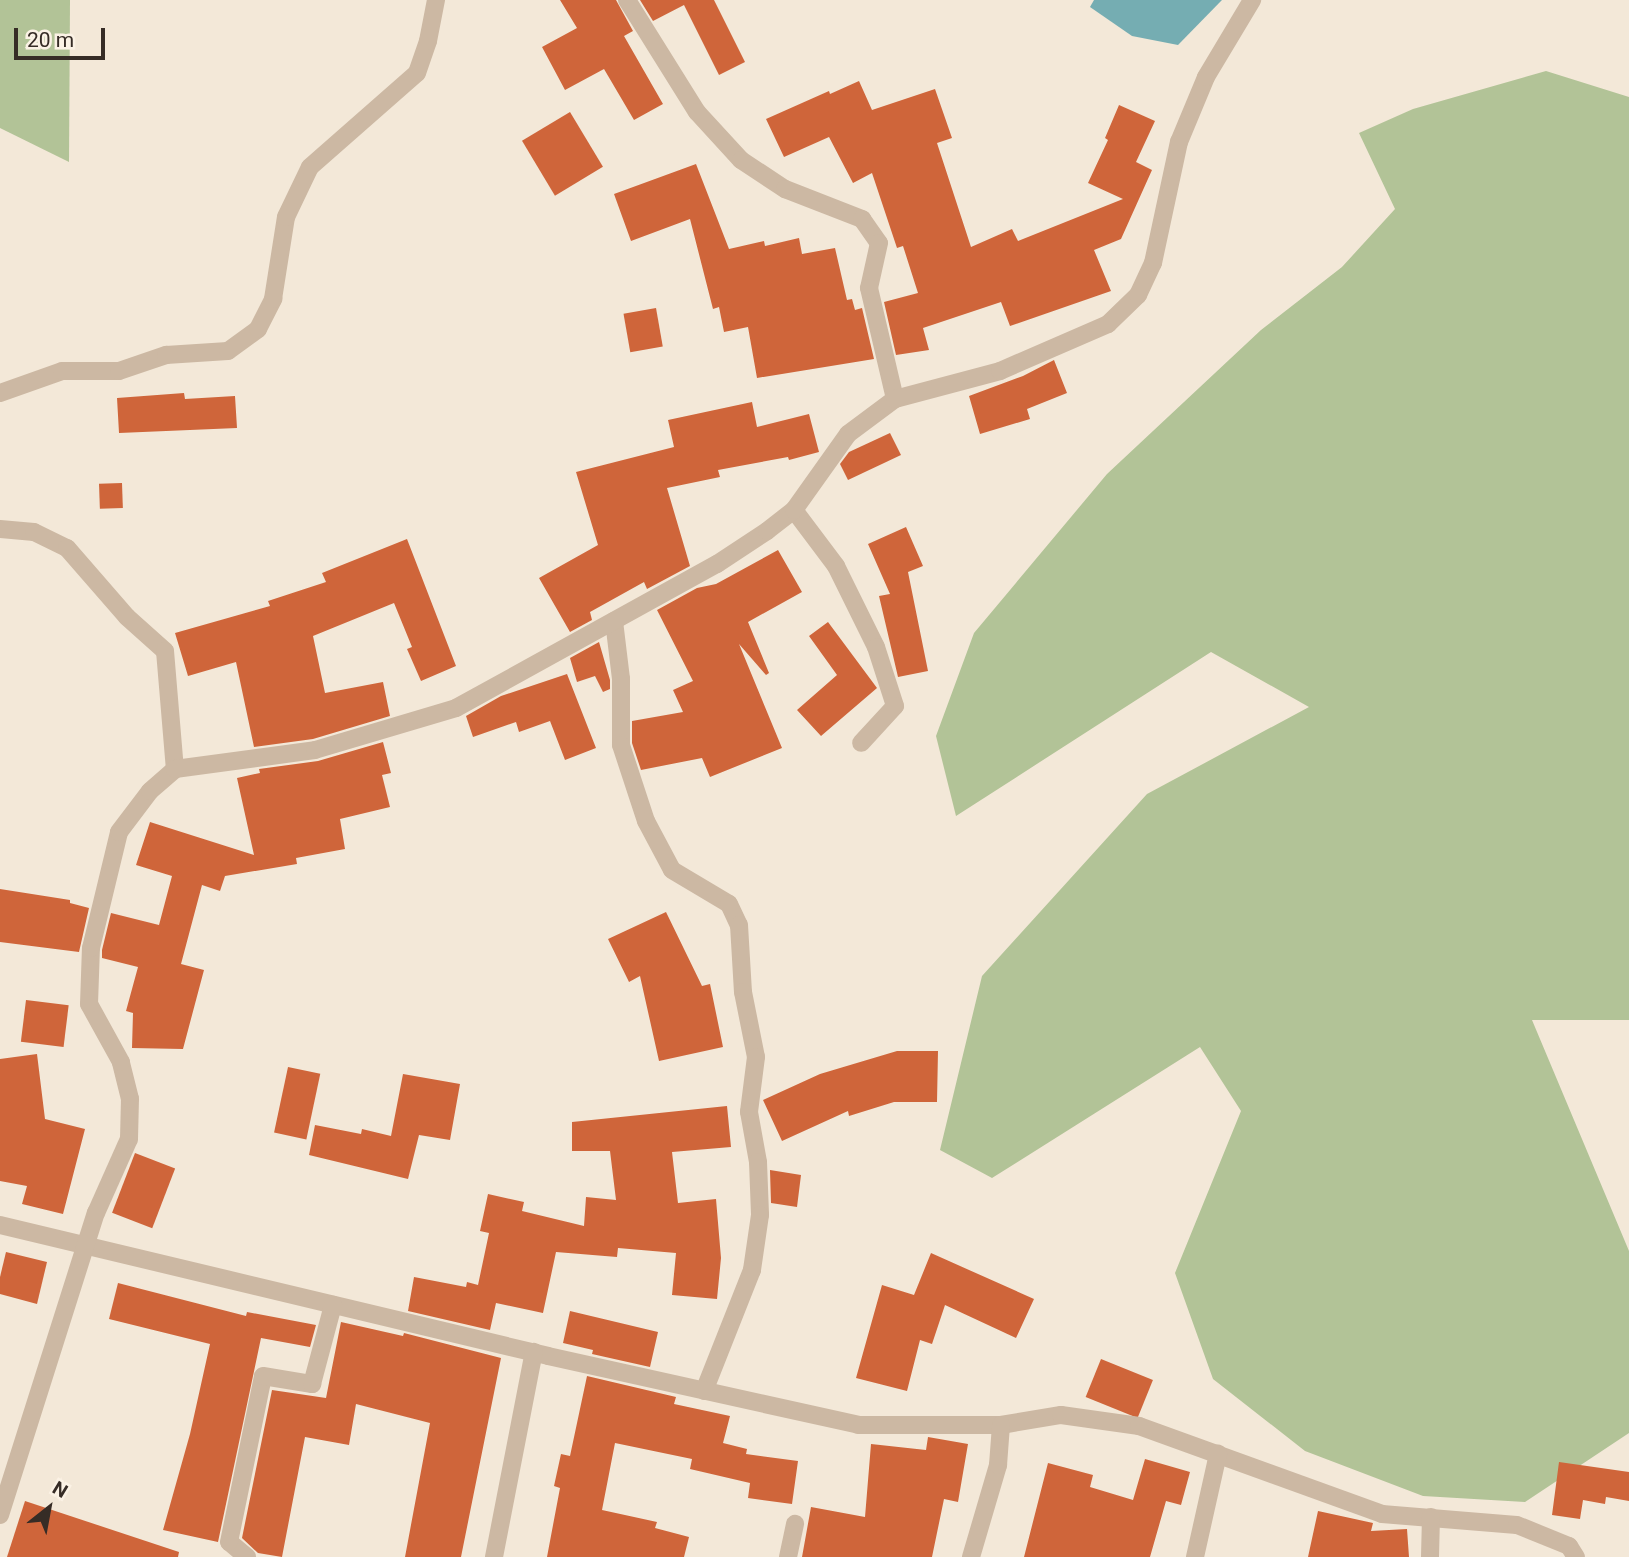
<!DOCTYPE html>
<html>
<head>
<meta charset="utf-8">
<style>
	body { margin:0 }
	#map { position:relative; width:1629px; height:1557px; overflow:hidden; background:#f3e8d8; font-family:Roboto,sans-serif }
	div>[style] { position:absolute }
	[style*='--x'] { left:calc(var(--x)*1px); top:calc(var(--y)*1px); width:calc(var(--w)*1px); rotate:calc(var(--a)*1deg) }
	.green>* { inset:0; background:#b2c397 }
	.water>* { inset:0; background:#75adb2 }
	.building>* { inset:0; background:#cf653a; transform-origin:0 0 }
	.minor>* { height:18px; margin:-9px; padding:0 9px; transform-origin:9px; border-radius:9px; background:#ccb8a3 }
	span { translate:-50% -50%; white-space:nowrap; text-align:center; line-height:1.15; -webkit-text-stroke:6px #fbf2e5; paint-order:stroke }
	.north { position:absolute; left:14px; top:1473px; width:70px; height:70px; -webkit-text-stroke:5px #fbf2e5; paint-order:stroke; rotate:31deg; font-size:19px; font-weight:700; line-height:28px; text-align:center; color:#362c26 }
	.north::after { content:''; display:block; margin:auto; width:24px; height:32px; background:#362c26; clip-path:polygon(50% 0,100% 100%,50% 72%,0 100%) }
	.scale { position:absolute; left:14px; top:28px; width:91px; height:32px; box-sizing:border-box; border:4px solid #362c26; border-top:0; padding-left:9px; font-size:21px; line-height:24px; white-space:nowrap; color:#362c26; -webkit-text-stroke:5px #fbf2e5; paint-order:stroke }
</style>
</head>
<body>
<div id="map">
	<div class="green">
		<i style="clip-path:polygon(0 0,70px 0,69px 162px,0 128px)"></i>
		<i style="clip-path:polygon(1546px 71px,1629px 97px,1629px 1020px,1532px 1020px,1629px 1251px,1629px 1433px,1525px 1502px,1423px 1496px,1305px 1451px,1213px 1379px,1175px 1273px,1241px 1111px,1200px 1047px,992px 1178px,940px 1150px,982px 976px,1147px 794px,1309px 707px,1211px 652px,956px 816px,936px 736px,974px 633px,1107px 474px,1261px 330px,1342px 267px,1395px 209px,1359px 133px,1413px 109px)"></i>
	</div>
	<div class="water">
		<i style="clip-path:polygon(1094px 0,1222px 0,1178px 45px,1132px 36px,1090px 7px)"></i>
	</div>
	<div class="building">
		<i style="clip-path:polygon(560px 0,616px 0,633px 31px,624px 36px,663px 104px,634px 120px,604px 69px,565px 90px,542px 47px,577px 28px)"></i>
		<i style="clip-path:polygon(640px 0,714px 0,745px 62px,719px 75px,684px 5px,653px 21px)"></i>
		<i style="clip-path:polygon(859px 81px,872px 110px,935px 89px,952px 138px,937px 143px,971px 247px,1012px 229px,1018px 241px,1123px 199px,1088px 183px,1108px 140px,1105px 138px,1119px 105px,1155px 121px,1136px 162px,1152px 170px,1121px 239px,1094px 250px,1111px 291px,1010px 326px,1001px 302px,923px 328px,929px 350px,896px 355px,884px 302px,918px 293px,903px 246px,897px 248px,872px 173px,853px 183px,829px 137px,784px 157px,766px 119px,829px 91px,830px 94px)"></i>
		<i style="left:570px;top:112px;width:64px;height:56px;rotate:59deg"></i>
		<i style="clip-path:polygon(696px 164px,729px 249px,764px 241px,765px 246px,799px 238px,802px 254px,835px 248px,847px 300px,852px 299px,855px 310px,862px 308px,874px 359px,757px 378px,748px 327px,724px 332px,719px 307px,713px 309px,690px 219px,631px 241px,614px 194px)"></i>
		<i style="left:656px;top:308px;width:39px;height:33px;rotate:80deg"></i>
		<i style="clip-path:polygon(1054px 360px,1067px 393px,1027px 409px,1030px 419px,980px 434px,969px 396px,1023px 376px)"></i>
		<i style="clip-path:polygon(184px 393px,185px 399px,235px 396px,237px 428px,119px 433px,117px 398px)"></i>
		<i style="clip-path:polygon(752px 402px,757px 427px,809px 414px,819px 452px,789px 460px,788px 457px,718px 470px,720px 477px,667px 488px,690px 566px,647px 589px,644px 582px,590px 612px,592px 620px,570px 632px,539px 578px,598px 545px,576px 472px,674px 447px,668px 420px)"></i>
		<i style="clip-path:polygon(890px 433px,901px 455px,848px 480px,840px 464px,849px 452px)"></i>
		<i style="left:122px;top:483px;width:25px;height:23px;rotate:88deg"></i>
		<i style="clip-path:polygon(906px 527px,923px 566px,908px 572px,928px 671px,898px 677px,879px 596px,890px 594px,868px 544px)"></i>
		<i style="clip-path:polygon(407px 539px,456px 666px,421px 681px,407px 649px,412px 647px,394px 603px,313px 636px,325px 693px,383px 682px,390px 716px,313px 739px,254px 747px,236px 662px,188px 676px,175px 633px,270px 606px,268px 601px,326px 582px,322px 573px)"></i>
		<i style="clip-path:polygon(778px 550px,802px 592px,748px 622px,769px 673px,766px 675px,739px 644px,782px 748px,710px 777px,702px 758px,641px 770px,632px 743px,632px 721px,683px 712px,673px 690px,693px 681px,657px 610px,697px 588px,716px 584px)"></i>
		<i style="clip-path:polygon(828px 622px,877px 688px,821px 736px,797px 710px,837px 675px,809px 636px)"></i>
		<i style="clip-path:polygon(599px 642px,610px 680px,610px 689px,603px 692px,595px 676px,577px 682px,570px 658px)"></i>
		<i style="clip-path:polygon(567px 674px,596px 748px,565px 760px,550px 721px,519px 732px,516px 722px,473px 737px,466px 716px,501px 696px)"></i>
		<i style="clip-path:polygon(383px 742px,391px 773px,382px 775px,390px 807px,340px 819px,345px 849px,296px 858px,297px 864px,225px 876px,220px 891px,202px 885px,181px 964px,204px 970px,183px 1049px,132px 1048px,133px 1013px,126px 1011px,138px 967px,102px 958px,102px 950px,111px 913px,159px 925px,172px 876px,136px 865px,150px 822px,254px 855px,237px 778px,260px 773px,259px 769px,318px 761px)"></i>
		<i style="clip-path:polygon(0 889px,70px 900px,70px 903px,89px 908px,79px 952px,0 942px)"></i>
		<i style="clip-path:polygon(666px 912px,702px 986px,710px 984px,723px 1047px,659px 1061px,640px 976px,629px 982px,608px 939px)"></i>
		<i style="left:26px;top:1000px;width:43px;height:42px;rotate:7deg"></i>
		<i style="clip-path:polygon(897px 1051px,938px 1051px,937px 1102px,894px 1102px,849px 1116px,848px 1111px,782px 1141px,763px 1100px,820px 1074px)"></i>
		<i style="clip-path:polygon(37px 1054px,45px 1119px,85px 1129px,63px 1214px,22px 1204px,27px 1186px,0 1181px,0 1059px)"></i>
		<i style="left:288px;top:1067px;width:33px;height:67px;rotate:12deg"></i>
		<i style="clip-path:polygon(403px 1074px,460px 1084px,450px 1140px,419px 1135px,408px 1179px,309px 1155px,315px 1125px,361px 1134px,362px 1129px,391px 1136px)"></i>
		<i style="clip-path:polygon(727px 1106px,731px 1147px,672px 1152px,678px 1203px,716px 1199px,721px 1258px,717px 1299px,672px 1295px,676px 1253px,618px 1248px,617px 1257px,556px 1252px,543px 1313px,496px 1303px,490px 1330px,408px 1311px,414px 1277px,466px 1287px,467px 1282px,478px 1285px,489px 1233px,480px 1231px,488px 1194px,524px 1202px,522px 1211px,584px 1226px,586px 1197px,616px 1200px,610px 1151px,572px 1151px,572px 1122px)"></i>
		<i style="left:135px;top:1153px;width:43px;height:64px;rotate:21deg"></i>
		<i style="clip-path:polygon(770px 1170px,801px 1175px,797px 1207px,771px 1203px)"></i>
		<i style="clip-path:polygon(6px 1252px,47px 1262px,37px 1304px,0 1294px,0 1277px)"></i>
		<i style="clip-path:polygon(931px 1253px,1034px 1299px,1016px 1338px,945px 1305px,932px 1344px,920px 1340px,907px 1391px,856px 1378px,882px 1285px,914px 1295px)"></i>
		<i style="clip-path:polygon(118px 1283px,246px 1316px,247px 1312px,316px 1325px,310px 1347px,261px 1338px,218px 1542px,163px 1530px,190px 1434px,210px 1344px,109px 1319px)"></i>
		<i style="clip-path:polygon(570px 1311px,658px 1332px,650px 1367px,592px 1354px,593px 1350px,563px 1343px)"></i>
		<i style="clip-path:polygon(341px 1322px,403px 1336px,404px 1333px,501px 1358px,461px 1557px,405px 1557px,430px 1423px,356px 1404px,349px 1445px,305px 1437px,282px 1557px,258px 1553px,242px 1538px,272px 1390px,326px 1398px)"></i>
		<i style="left:1101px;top:1359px;width:56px;height:41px;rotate:22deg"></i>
		<i style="clip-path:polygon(587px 1376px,676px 1397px,674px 1404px,730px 1416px,723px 1443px,747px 1449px,746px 1454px,798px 1461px,792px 1504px,748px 1498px,750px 1483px,690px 1469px,692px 1459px,615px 1443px,602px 1510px,657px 1522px,655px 1528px,689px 1537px,684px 1557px,547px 1557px,560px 1488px,554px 1486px,561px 1454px,570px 1456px)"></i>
		<i style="clip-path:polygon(928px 1437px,968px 1444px,958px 1502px,944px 1499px,932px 1557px,802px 1557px,811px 1507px,865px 1517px,871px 1444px,926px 1450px)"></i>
		<i style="clip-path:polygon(1145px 1459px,1190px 1472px,1181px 1505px,1166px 1501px,1150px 1557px,1024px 1557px,1048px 1463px,1093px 1475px,1090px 1487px,1133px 1500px)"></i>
		<i style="clip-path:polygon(1559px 1462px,1629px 1472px,1629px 1501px,1606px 1497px,1605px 1504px,1583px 1500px,1580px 1519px,1552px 1515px)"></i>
		<i style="clip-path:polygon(25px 1501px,179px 1552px,178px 1557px,7px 1557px)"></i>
		<i style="clip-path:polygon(1318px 1511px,1373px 1523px,1371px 1531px,1407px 1529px,1409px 1557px,1308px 1557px)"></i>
	</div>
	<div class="minor">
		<i style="--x:627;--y:0;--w:132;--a:58"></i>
		<i style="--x:697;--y:112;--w:65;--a:47.5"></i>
		<i style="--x:741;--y:160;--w:53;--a:33.4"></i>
		<i style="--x:785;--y:189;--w:83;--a:21.3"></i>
		<i style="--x:862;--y:219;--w:29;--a:55"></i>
		<i style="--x:879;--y:243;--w:46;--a:102.5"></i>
		<i style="--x:869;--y:288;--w:114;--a:76.8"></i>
		<i style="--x:0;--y:393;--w:66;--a:-19.5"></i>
		<i style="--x:62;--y:371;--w:57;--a:0"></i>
		<i style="--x:119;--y:371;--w:50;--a:-18.8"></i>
		<i style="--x:166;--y:355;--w:62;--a:-3.7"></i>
		<i style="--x:228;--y:351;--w:37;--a:-36"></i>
		<i style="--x:258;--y:329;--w:34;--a:-63"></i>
		<i style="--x:273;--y:299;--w:83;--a:-81"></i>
		<i style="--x:286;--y:217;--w:55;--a:-64.4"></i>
		<i style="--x:310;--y:167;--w:142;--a:-41.3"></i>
		<i style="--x:417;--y:73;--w:34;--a:-71"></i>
		<i style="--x:428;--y:41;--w:42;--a:-79"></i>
		<i style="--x:794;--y:510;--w:70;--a:53.1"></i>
		<i style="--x:836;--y:566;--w:90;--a:63.7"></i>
		<i style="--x:876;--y:647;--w:62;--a:72.1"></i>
		<i style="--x:895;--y:706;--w:50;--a:132.6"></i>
		<i style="--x:0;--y:529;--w:34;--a:5"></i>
		<i style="--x:34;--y:532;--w:37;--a:26"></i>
		<i style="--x:67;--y:548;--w:91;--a:49"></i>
		<i style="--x:127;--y:617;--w:51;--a:41.8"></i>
		<i style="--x:165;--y:651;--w:118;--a:85.2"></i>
		<i style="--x:614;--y:621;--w:58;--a:83.1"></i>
		<i style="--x:621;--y:679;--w:66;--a:90"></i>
		<i style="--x:621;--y:745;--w:80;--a:71.8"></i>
		<i style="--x:646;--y:821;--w:55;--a:62"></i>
		<i style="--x:672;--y:870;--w:66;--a:30.8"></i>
		<i style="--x:729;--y:904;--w:23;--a:65"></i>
		<i style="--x:739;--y:925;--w:67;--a:86.6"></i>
		<i style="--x:743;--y:992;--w:66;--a:78.7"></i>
		<i style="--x:756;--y:1057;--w:55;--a:97.3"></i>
		<i style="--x:749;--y:1112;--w:51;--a:79.8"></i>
		<i style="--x:758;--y:1162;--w:53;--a:87.8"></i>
		<i style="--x:760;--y:1215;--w:56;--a:98.3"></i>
		<i style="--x:752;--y:1270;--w:130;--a:111.6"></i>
		<i style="--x:0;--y:1225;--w:563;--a:13.44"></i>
		<i style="--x:548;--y:1356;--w:318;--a:12.5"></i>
		<i style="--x:858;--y:1425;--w:143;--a:0"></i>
		<i style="--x:1001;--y:1425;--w:61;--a:-9.5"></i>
		<i style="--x:1061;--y:1415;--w:79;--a:8"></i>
		<i style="--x:1139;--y:1426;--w:258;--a:19.9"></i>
		<i style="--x:1382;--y:1514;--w:135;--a:4.7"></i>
		<i style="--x:1517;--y:1525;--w:56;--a:22"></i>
		<i style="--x:1569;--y:1546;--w:13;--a:58"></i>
		<i style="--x:0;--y:1515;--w:317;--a:-72.4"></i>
		<i style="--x:96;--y:1213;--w:81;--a:-66"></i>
		<i style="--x:129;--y:1139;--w:40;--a:-88.6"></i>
		<i style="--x:130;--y:1099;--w:38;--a:-104"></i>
		<i style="--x:121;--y:1062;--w:66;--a:-118.9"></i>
		<i style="--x:89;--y:1004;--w:56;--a:-88"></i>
		<i style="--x:91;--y:948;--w:119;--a:-76.4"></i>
		<i style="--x:119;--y:832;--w:51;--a:-52.9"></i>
		<i style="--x:150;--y:791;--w:33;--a:-41"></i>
		<i style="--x:175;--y:769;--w:141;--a:-7.7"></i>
		<i style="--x:315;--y:750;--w:147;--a:-16.6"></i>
		<i style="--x:456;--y:708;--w:298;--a:-28.9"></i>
		<i style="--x:717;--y:564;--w:60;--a:-33.4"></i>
		<i style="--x:767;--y:531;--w:34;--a:-38"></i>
		<i style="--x:794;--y:510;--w:93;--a:-54.6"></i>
		<i style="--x:848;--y:434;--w:59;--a:-36.7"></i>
		<i style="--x:895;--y:399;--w:109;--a:-14.9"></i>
		<i style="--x:1000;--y:371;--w:118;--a:-23.5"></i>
		<i style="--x:1108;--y:324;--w:42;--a:-44"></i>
		<i style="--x:1138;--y:295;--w:35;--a:-65"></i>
		<i style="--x:1153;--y:263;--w:124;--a:-77.9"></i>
		<i style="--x:1179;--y:142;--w:70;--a:-67.4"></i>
		<i style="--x:1206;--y:77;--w:90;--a:-59.1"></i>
		<i style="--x:247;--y:1557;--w:23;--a:-140"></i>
		<i style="--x:229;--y:1542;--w:169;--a:-78.4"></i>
		<i style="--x:263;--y:1376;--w:50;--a:9.3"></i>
		<i style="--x:312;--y:1384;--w:82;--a:-75.1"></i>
		<i style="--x:494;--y:1557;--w:209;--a:-79"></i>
		<i style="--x:788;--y:1557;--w:34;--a:-78"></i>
		<i style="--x:971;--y:1557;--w:96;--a:-73.6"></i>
		<i style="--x:998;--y:1465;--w:40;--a:-85.7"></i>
		<i style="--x:1195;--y:1557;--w:106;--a:-77.4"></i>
		<i style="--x:1430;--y:1557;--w:40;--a:-88.6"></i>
	</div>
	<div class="north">N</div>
	<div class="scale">20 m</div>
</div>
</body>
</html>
